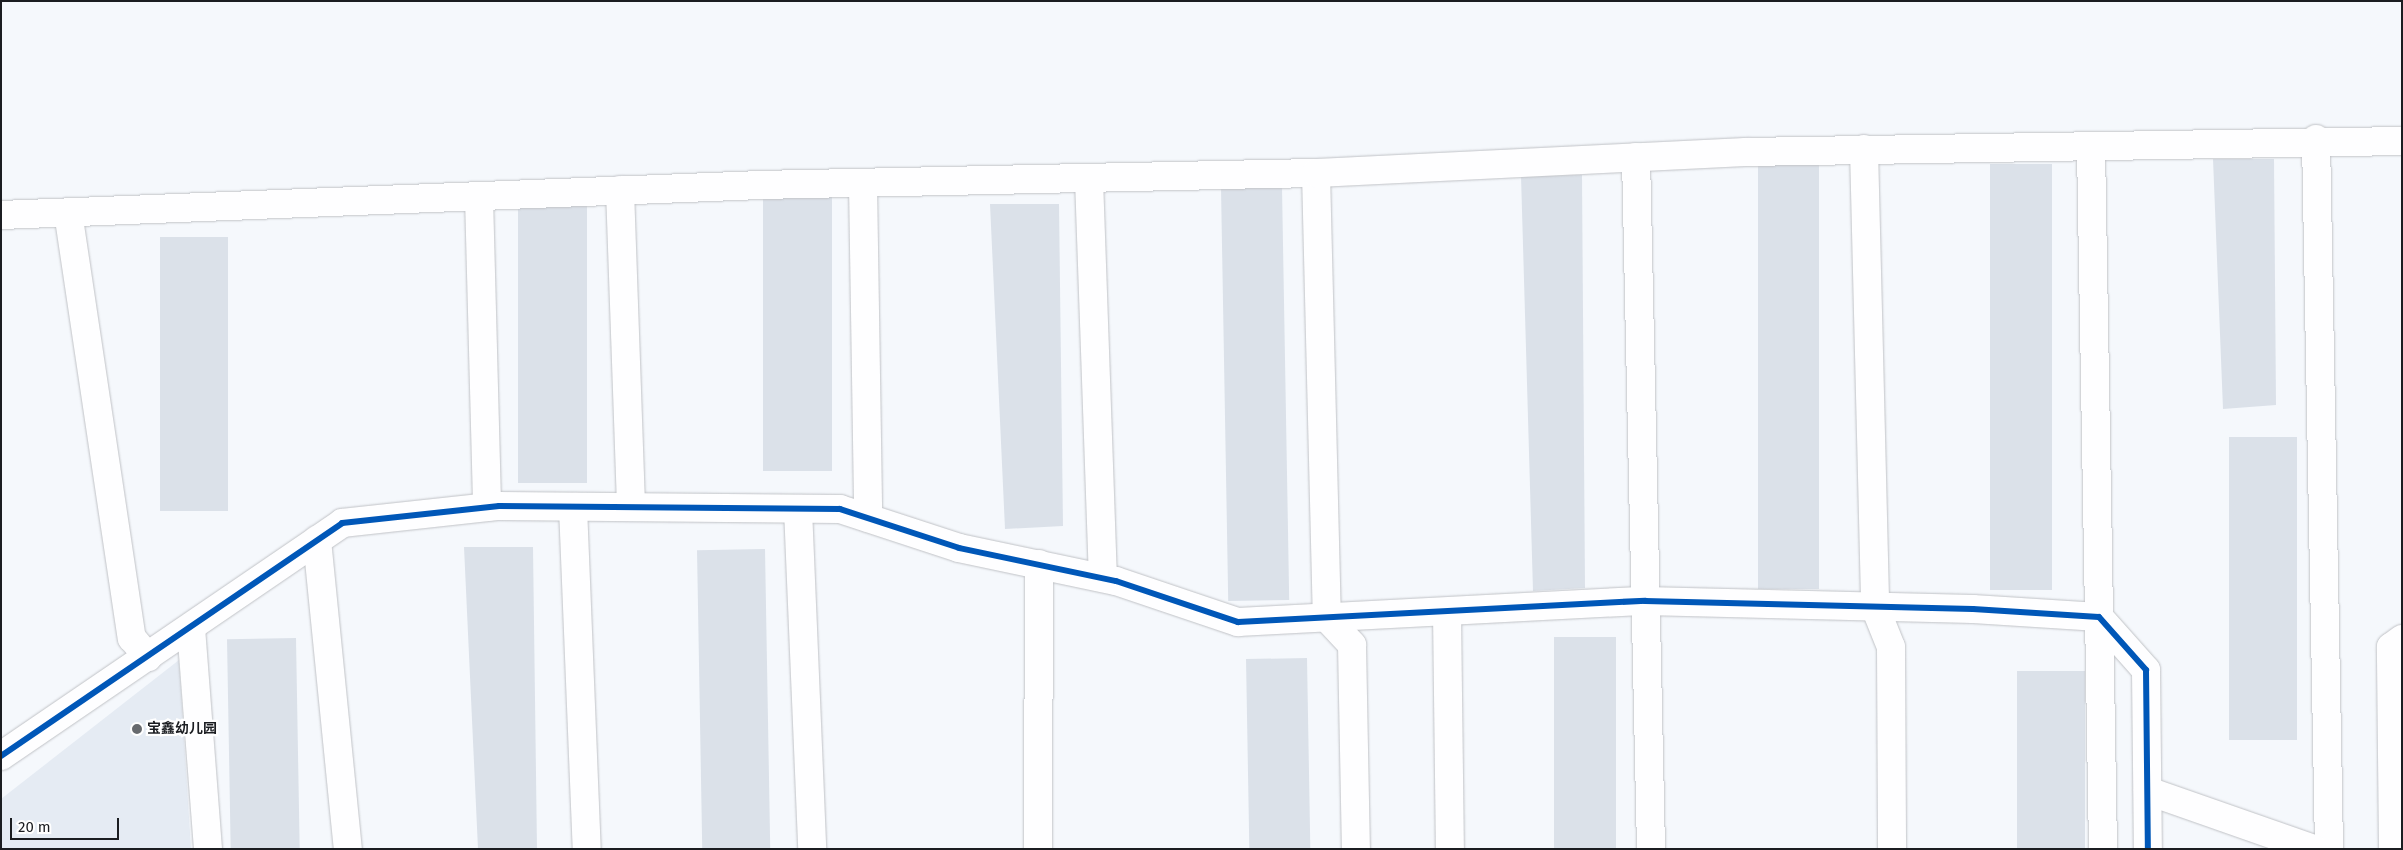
<!DOCTYPE html>
<html>
<head>
<meta charset="utf-8">
<style>
	body { margin:0 }
	#map { position:relative; width:2403px; height:850px; overflow:hidden; background:#f5f8fc; font-family:"Fira Sans","Noto Sans SC",sans-serif }
	div>[style] { position:absolute }
	[style*='--x'] { left:calc(var(--x)*1px); top:calc(var(--y)*1px); width:calc(var(--w)*1px); rotate:calc(var(--a)*1deg) }
	.built>* { inset:0; background:#e5ebf3 }
	.building>* { inset:0; background:#dbe1e9; transform-origin:0 0 }
	.roads { filter:drop-shadow(0 0 1px #c0c2c6) drop-shadow(0 0 1px #c0c2c6) }
	.street>* { height:28px; margin:-14px; padding:0 14px; transform-origin:14px; border-radius:14px; background:#fefeff }
	.cycleway>* { height:6px; margin:-3px; padding:0 3px; transform-origin:3px; border-radius:3px; background:#0057b8 }
	.dots>* { width:14px; height:14px; translate:-50% -50%; box-sizing:border-box; border:2px solid #fff; border-radius:50% }
	span { translate:-50% -50%; white-space:nowrap; text-align:center; line-height:1.15; -webkit-text-stroke:4.5px #fff; paint-order:stroke }
	.poi-label { font-size:14px; color:#1b1d21; font-weight:700 }
	.left { translate:0 -50%; text-align:left }
	.frame { position:absolute; inset:0; border:2px solid #1b1d21; pointer-events:none }
	.scale { position:absolute; left:10px; top:818px; width:109px; height:22px; box-sizing:border-box; border:2px solid #1b1d21; border-top:0; padding-left:6px; font-size:15px; line-height:18px; white-space:nowrap; color:#1b1d21; -webkit-text-stroke:4px #fff; paint-order:stroke }
</style>
</head>
<body>
<div id="map">
	<div class="built">
		<i style="clip-path:polygon(179px 660px,191px 849px,1px 849px,1px 799px)"></i>
	</div>
	<div class="building">
		<i style="left:1758px;top:159px;width:61px;height:430px"></i>
		<i style="clip-path:polygon(2213px 159px,2274px 159px,2276px 405px,2223px 409px)"></i>
		<i style="left:2052px;top:164px;width:426px;height:62px;rotate:90deg"></i>
		<i style="clip-path:polygon(1582px 175px,1585px 588px,1533px 591px,1521px 176px)"></i>
		<i style="left:1282px;top:187px;width:413px;height:61px;rotate:89deg"></i>
		<i style="left:763px;top:191px;width:69px;height:280px"></i>
		<i style="left:518px;top:203px;width:69px;height:280px"></i>
		<i style="clip-path:polygon(990px 204px,1059px 204px,1063px 526px,1005px 529px)"></i>
		<i style="left:160px;top:237px;width:68px;height:274px"></i>
		<i style="left:2229px;top:437px;width:68px;height:303px"></i>
		<i style="clip-path:polygon(464px 547px,533px 547px,537px 849px,478px 849px)"></i>
		<i style="left:765px;top:549px;width:300px;height:68px;rotate:89deg"></i>
		<i style="left:1554px;top:637px;width:62px;height:212px"></i>
		<i style="left:296px;top:638px;width:211px;height:69px;rotate:89deg"></i>
		<i style="left:1307px;top:658px;width:191px;height:61px;rotate:89deg"></i>
		<i style="left:2017px;top:671px;width:68px;height:178px"></i>
	</div>
	<div class="roads">
		<div class="street">
			<i style="--x:2316;--y:139;--w:710;--a:88.95"></i>
			<i style="--x:2091;--y:147;--w:702;--a:89.02"></i>
			<i style="--x:1864;--y:149;--w:458;--a:88.6"></i>
			<i style="--x:1875;--y:607;--w:43;--a:68.2"></i>
			<i style="--x:1891;--y:647;--w:202;--a:89.7"></i>
			<i style="--x:1636;--y:157;--w:692;--a:88.76"></i>
			<i style="--x:1316;--y:173;--w:445;--a:88.6"></i>
			<i style="--x:1327;--y:618;--w:37;--a:47"></i>
			<i style="--x:1352;--y:645;--w:204;--a:88.9"></i>
			<i style="--x:1089;--y:179;--w:399;--a:88"></i>
			<i style="--x:863;--y:184;--w:334;--a:89.1"></i>
			<i style="--x:620;--y:190;--w:317;--a:88"></i>
			<i style="--x:479;--y:197;--w:310;--a:88.5"></i>
			<i style="--x:68;--y:212;--w:431;--a:81.5"></i>
			<i style="--x:132;--y:638;--w:25;--a:50"></i>
			<i style="--x:1;--y:215;--w:760;--a:-2.26"></i>
			<i style="--x:760;--y:185;--w:556;--a:-1.24"></i>
			<i style="--x:1316;--y:173;--w:431;--a:-2.8"></i>
			<i style="--x:1746;--y:152;--w:656;--a:-0.96"></i>
			<i style="--x:573;--y:507;--w:342;--a:87.7"></i>
			<i style="--x:798;--y:509;--w:340;--a:87.6"></i>
			<i style="--x:317;--y:540;--w:311;--a:84.3"></i>
			<i style="--x:1447;--y:612;--w:237;--a:89.3"></i>
			<i style="--x:191;--y:628;--w:222;--a:85.6"></i>
			<i style="--x:1;--y:756;--w:413;--a:-34.3"></i>
			<i style="--x:342;--y:523;--w:158;--a:-6.2"></i>
			<i style="--x:499;--y:506;--w:341;--a:0.5"></i>
			<i style="--x:840;--y:509;--w:125;--a:18.1"></i>
			<i style="--x:959;--y:548;--w:160;--a:11.9"></i>
			<i style="--x:1116;--y:581;--w:129;--a:18.6"></i>
			<i style="--x:1238;--y:622;--w:408;--a:-3"></i>
			<i style="--x:1645;--y:601;--w:328;--a:1.4"></i>
			<i style="--x:1973;--y:609;--w:126;--a:3.6"></i>
			<i style="--x:2099;--y:617;--w:71;--a:48.4"></i>
			<i style="--x:2146;--y:670;--w:179;--a:89.4"></i>
			<i style="--x:2148;--y:791;--w:176;--a:19.3"></i>
			<i style="--x:1038;--y:849;--w:285;--a:-89.8"></i>
			<i style="--x:2393;--y:849;--w:202;--a:-90.6"></i>
			<i style="--x:2391;--y:647;--w:14;--a:-36"></i>
		</div>
	</div>
	<div class="cycleway">
		<i style="--x:1;--y:756;--w:413;--a:-34.3"></i>
		<i style="--x:342;--y:523;--w:158;--a:-6.2"></i>
		<i style="--x:499;--y:506;--w:341;--a:0.5"></i>
		<i style="--x:840;--y:509;--w:125;--a:18.1"></i>
		<i style="--x:959;--y:548;--w:160;--a:11.9"></i>
		<i style="--x:1116;--y:581;--w:129;--a:18.6"></i>
		<i style="--x:1238;--y:622;--w:408;--a:-3"></i>
		<i style="--x:1645;--y:601;--w:328;--a:1.4"></i>
		<i style="--x:1973;--y:609;--w:126;--a:3.6"></i>
		<i style="--x:2099;--y:617;--w:71;--a:48.4"></i>
		<i style="--x:2146;--y:670;--w:179;--a:89.4"></i>
	</div>
	<div class="dots">
		<i style="left:137px;top:729px;background:#676a6e"></i>
	</div>
	<div class="poi-label">
		<span class="left" style="left:147px;top:729px">宝鑫幼儿园</span>
	</div>
	<div class="frame"></div>
	<div class="scale">20 m</div>
</div>
</body>
</html>
